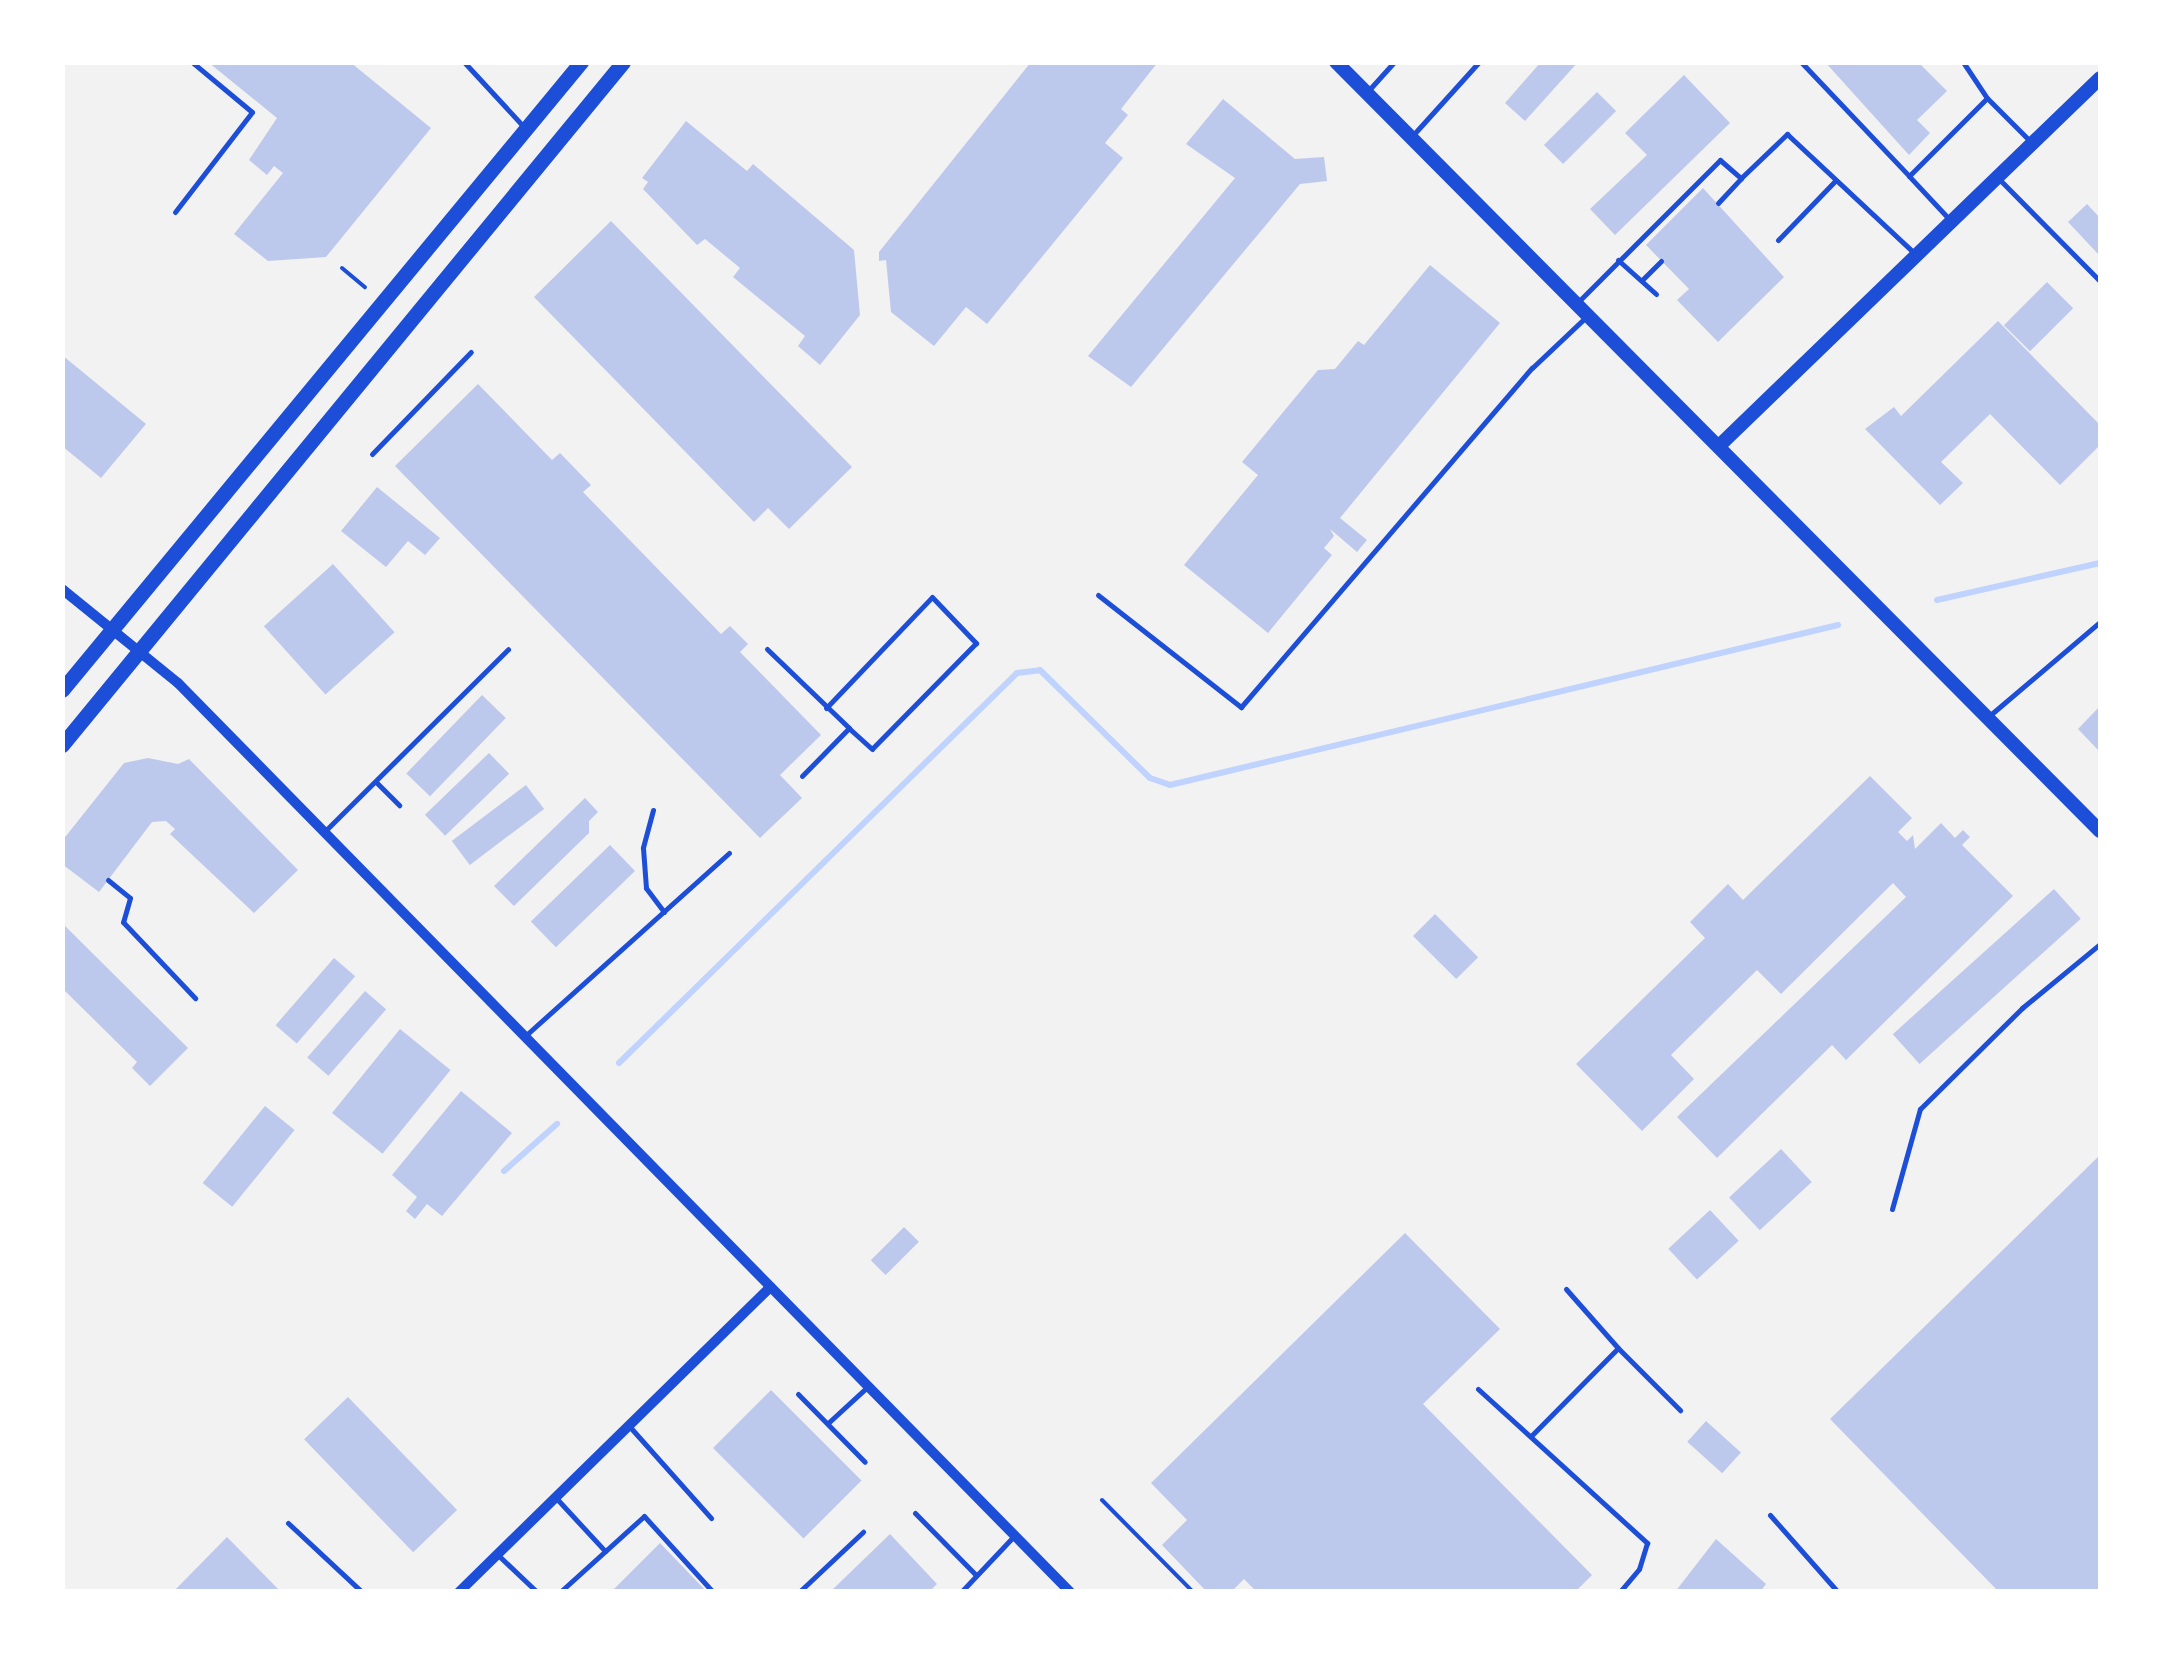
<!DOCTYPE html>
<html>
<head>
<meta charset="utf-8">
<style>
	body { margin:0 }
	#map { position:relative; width:2163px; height:1654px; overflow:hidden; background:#f2f2f2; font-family:"Roboto Condensed",sans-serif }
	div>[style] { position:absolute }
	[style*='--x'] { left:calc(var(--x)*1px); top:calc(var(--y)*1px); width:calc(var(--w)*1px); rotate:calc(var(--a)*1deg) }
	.stream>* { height:6px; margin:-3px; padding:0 3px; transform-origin:3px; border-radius:3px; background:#bfd3fe }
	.building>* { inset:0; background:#bdc9ec; transform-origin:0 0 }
	.path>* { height:4px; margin:-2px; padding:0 2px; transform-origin:2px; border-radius:2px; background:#1d4ed8 }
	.service>* { height:5px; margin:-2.5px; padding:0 2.5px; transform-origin:2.5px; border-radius:2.5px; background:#1d4ed8 }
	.minor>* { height:10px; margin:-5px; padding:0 5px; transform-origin:5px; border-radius:5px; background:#1d4ed8 }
	.tertiary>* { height:14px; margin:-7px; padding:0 7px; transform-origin:7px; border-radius:7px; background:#1d4ed8 }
	.secondary>* { height:15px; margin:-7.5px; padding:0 7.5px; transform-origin:7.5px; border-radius:7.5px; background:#1d4ed8 }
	span { translate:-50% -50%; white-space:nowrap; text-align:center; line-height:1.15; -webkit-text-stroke:8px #fff; paint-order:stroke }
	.frame { position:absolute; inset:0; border:65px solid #fff; pointer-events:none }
</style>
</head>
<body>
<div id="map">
	<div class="stream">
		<i style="--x:1937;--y:600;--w:167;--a:-12.8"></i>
		<i style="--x:619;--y:1063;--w:557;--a:-44.42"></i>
		<i style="--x:1017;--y:673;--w:23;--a:-7"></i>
		<i style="--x:1040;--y:670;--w:154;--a:44.5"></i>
		<i style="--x:1150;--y:778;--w:21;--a:19"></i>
		<i style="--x:1170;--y:785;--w:687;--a:-13.47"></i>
		<i style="--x:504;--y:1171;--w:71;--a:-41.6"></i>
	</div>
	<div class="building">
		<i style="clip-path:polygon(208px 62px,350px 62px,431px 128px,326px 257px,268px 261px,234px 234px,283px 173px,274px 166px,267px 175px,249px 160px,277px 118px)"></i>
		<i style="clip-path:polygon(1031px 62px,1158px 62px,1121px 109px,1128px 115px,1105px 143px,1123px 158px,987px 324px,966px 307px,934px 346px,891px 312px,886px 260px,879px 261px,879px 252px)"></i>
		<i style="clip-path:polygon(1541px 62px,1578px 62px,1525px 121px,1505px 103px)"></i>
		<i style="clip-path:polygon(1825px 62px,1918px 62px,1947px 91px,1917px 120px,1930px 133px,1909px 155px)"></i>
		<i style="clip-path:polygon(1684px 75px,1730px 123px,1615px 235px,1590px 209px,1647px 155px,1625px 133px)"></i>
		<i style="left:1597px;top:92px;width:27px;height:75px;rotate:45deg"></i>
		<i style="clip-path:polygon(1223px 99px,1295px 159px,1324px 157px,1327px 181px,1300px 184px,1131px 387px,1088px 356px,1235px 178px,1186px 144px)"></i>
		<i style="clip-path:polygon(686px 121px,747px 171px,753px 164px,854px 250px,860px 315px,820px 365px,798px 346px,805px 336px,733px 277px,740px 268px,705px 239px,697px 245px,643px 189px,648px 182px,642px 178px)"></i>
		<i style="clip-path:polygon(1703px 188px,1784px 277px,1718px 342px,1677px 300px,1689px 289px,1646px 245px)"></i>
		<i style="clip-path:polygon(2087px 204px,2100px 218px,2100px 256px,2068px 222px)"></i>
		<i style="clip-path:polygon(611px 221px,852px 467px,789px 529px,768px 508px,754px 522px,534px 297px)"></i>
		<i style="clip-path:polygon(1430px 265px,1500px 323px,1340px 518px,1367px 540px,1357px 552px,1330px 529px,1334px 536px,1324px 548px,1332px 555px,1268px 633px,1184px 565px,1258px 475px,1242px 462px,1318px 370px,1335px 369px,1358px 341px,1364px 345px)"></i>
		<i style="left:2047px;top:282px;width:37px;height:61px;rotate:45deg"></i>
		<i style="clip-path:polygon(1998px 321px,2100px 425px,2100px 445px,2060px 485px,1990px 414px,1941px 462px,1963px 483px,1940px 505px,1865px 429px,1894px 407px,1901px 416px)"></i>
		<i style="clip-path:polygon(62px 355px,146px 424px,101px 478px,62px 446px)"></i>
		<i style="clip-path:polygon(478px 384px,552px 460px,560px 453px,591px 485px,583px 492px,721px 634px,730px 626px,748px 644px,740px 652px,821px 735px,780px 775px,802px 798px,760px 838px,395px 466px)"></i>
		<i style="clip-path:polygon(377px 487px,440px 538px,425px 555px,408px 541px,386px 567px,341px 531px)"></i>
		<i style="left:333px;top:564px;width:92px;height:93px;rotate:48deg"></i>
		<i style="left:482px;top:695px;width:33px;height:109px;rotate:44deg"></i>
		<i style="clip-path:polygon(2100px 706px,2100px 747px,2098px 750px,2078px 729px)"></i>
		<i style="left:489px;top:753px;width:29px;height:89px;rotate:46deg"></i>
		<i style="clip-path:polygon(148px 758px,178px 764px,189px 759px,298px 870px,254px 913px,170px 834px,175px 829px,166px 821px,152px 822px,99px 892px,62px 864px,62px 841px,124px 763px)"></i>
		<i style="clip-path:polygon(1870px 776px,1912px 818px,1898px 832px,1907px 841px,1913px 835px,1915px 849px,1941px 823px,1955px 838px,1963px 830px,1970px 837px,1962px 845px,2013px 896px,1846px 1060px,1832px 1045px,1717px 1158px,1677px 1117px,1906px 897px,1893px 883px,1781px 994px,1757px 970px,1671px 1055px,1694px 1079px,1642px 1131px,1576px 1064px,1705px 938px,1690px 922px,1728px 884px,1743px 900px)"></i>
		<i style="left:526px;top:785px;width:30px;height:93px;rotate:53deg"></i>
		<i style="clip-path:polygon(585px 798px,598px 812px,589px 821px,589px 833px,514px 906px,494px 886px)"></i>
		<i style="left:610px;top:845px;width:36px;height:110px;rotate:46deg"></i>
		<i style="left:2054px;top:889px;width:40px;height:217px;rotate:48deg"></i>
		<i style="left:1435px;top:914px;width:61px;height:31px;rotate:45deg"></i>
		<i style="clip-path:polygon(62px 923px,188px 1048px,150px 1086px,132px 1068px,137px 1062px,62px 988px)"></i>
		<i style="left:334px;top:958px;width:28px;height:89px;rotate:41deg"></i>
		<i style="left:365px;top:991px;width:28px;height:88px;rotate:41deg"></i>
		<i style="left:400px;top:1029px;width:65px;height:108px;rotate:39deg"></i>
		<i style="clip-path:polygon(461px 1091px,512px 1133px,442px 1216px,427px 1204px,415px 1219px,406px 1211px,417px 1197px,392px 1175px)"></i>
		<i style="left:265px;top:1106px;width:38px;height:99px;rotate:39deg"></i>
		<i style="left:1781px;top:1149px;width:45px;height:71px;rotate:47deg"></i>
		<i style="clip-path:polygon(2100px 1155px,2100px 1592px,1999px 1592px,1830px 1419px)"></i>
		<i style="left:1710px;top:1210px;width:42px;height:57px;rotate:47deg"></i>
		<i style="left:904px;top:1227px;width:21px;height:47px;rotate:45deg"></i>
		<i style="clip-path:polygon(1405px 1233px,1500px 1329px,1423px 1404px,1592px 1575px,1575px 1592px,1257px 1592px,1244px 1579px,1231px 1592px,1207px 1592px,1162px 1545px,1187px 1520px,1151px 1483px)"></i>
		<i style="left:771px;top:1390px;width:128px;height:82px;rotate:45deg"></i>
		<i style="left:348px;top:1397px;width:157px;height:61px;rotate:46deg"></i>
		<i style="left:1706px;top:1421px;width:47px;height:28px;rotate:42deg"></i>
		<i style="clip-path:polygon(890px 1534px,937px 1584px,929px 1592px,830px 1592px)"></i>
		<i style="clip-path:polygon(227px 1537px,281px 1592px,173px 1592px)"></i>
		<i style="clip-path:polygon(1716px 1539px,1766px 1584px,1760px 1592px,1675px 1592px)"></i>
		<i style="clip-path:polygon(660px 1543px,707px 1592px,611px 1592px)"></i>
	</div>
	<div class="path">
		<i style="--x:342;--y:268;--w:30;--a:40"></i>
		<i style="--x:1102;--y:1500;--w:129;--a:45.3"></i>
	</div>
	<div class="service">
		<i style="--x:464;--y:62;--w:87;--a:47.3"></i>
		<i style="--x:1801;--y:62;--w:157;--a:46.5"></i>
		<i style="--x:1963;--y:62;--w:43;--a:56.3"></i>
		<i style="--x:1368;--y:91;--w:39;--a:-48"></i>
		<i style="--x:1413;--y:135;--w:98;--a:-47.9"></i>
		<i style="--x:2000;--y:180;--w:142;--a:45.3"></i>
		<i style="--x:1718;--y:203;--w:34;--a:-47"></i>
		<i style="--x:175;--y:212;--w:126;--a:-52.4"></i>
		<i style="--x:252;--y:112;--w:78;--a:-140.2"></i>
		<i style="--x:1950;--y:220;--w:60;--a:-133"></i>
		<i style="--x:1909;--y:176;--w:110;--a:-45"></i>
		<i style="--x:1987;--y:98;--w:64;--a:45"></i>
		<i style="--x:1778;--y:240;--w:83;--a:-46"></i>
		<i style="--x:1618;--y:260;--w:51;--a:41.8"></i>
		<i style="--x:1642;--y:280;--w:27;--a:-45"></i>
		<i style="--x:1580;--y:300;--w:198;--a:-45"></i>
		<i style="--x:1720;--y:160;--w:28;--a:41"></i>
		<i style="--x:1741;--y:178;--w:64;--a:-43.7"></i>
		<i style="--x:1787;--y:134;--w:174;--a:43.1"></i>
		<i style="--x:372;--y:454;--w:142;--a:-45.9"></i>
		<i style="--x:1098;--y:595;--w:182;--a:38.1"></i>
		<i style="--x:1241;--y:707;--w:447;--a:-49.4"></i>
		<i style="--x:1532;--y:368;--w:77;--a:-43.4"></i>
		<i style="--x:767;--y:649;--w:114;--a:43.9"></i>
		<i style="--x:849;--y:728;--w:67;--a:134.4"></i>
		<i style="--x:826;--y:708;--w:153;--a:-46.3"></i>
		<i style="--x:932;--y:597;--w:64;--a:46.3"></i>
		<i style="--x:976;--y:643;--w:148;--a:134.5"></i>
		<i style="--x:872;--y:749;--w:31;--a:-138"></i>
		<i style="--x:1989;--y:716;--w:145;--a:-40.3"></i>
		<i style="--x:376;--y:782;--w:33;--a:45"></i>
		<i style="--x:653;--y:810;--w:39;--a:105"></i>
		<i style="--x:643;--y:848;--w:40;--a:85.7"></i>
		<i style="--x:646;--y:888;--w:30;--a:53"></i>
		<i style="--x:325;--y:831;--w:258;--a:-44.8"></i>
		<i style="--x:108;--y:880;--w:28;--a:39"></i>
		<i style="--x:130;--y:898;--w:25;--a:106"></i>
		<i style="--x:123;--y:922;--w:105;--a:46.5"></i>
		<i style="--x:525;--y:1036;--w:274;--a:-41.9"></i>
		<i style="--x:1892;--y:1209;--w:104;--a:-74.4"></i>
		<i style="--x:1920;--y:1109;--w:144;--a:-44.7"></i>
		<i style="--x:2022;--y:1008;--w:101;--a:-39.4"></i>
		<i style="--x:1566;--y:1289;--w:79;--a:48.6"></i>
		<i style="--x:1478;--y:1389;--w:229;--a:42.3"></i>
		<i style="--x:1647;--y:1543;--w:27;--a:107"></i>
		<i style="--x:1639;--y:1569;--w:30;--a:130"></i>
		<i style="--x:798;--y:1394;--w:95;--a:45.4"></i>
		<i style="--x:828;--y:1423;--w:52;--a:-42.6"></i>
		<i style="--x:630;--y:1427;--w:122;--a:48.3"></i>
		<i style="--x:1532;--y:1435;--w:122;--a:-45.3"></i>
		<i style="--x:1618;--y:1348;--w:88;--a:45"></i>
		<i style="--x:557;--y:1499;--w:71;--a:47.3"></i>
		<i style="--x:915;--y:1513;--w:87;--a:45.5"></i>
		<i style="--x:1770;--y:1515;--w:103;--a:48.6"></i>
		<i style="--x:288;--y:1523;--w:101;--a:43"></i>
		<i style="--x:499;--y:1556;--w:52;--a:43.5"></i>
		<i style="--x:560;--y:1592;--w:113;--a:-42.1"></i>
		<i style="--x:644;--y:1516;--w:103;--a:47.8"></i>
		<i style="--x:799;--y:1592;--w:88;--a:-43.2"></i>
		<i style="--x:961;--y:1592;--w:76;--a:-46.6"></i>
	</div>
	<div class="minor">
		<i style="--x:62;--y:589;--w:149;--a:39"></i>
		<i style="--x:178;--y:683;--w:1274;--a:45.54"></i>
		<i style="--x:459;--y:1592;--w:436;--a:-44.4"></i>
	</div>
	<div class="tertiary">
		<i style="--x:1336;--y:62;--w:1084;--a:45.19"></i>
		<i style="--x:1720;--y:445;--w:528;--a:-44"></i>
	</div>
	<div class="secondary">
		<i style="--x:62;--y:690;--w:815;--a:-50.43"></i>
		<i style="--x:62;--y:745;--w:884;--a:-50.6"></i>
	</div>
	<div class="frame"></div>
</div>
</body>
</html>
